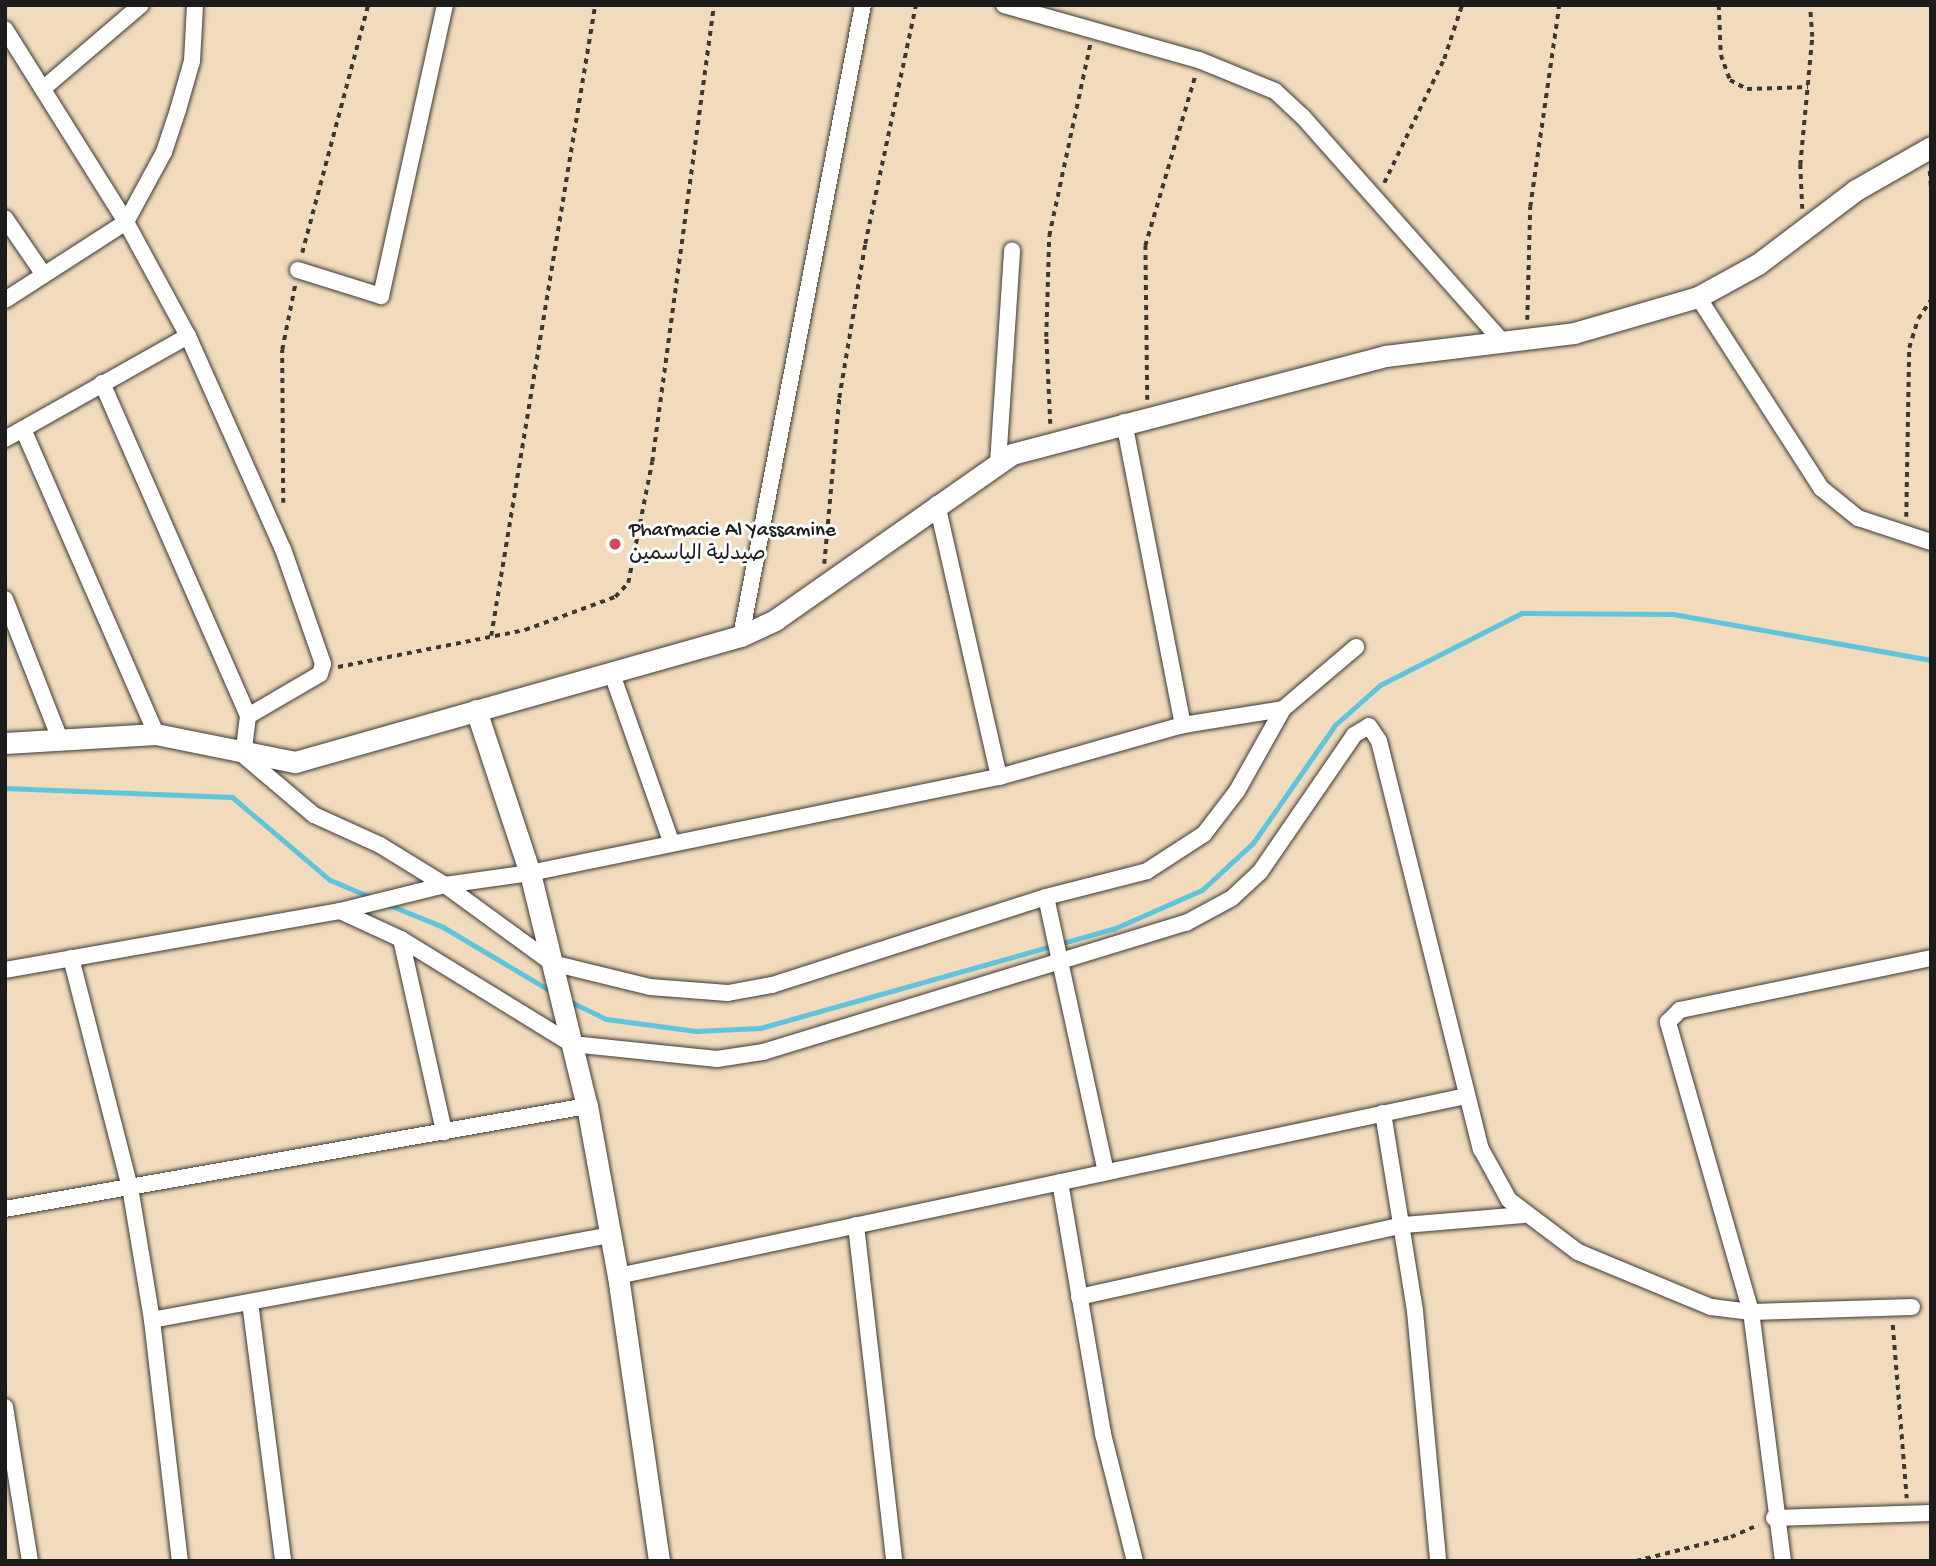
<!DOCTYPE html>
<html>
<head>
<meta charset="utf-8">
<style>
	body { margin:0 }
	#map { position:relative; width:1936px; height:1566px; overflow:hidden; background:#f1dbbc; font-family:"Gochi Hand","Playpen Sans Arabic",sans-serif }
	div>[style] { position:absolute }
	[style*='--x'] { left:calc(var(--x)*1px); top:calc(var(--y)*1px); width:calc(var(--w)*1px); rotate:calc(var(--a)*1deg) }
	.stream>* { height:5px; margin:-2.5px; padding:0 2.5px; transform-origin:2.5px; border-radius:2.5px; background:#5fc5dc }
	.path>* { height:3.5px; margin-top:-1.75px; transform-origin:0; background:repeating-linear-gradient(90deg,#3c3934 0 5px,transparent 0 10px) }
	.roads { filter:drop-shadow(0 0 2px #3c3934) drop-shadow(0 0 2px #3c3934) }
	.street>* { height:16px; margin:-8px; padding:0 8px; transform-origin:8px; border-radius:8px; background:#fff }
	.secondary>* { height:21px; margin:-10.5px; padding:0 10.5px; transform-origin:10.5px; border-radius:10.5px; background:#fff }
	.dots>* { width:19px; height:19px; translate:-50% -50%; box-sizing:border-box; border:4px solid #fff; border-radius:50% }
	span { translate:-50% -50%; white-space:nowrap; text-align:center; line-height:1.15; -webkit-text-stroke:6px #fff; paint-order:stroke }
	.poi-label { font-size:21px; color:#1c1c1c }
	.left { translate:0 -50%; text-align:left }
	.frame { position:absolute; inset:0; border:7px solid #1c1c1c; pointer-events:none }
</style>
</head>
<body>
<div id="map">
	<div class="stream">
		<i style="--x:5;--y:788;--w:227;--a:2.3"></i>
		<i style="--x:232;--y:797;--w:128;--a:40.3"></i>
		<i style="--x:330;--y:880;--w:49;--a:22.9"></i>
		<i style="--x:387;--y:904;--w:61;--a:22.3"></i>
		<i style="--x:443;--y:927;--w:129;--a:30.7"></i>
		<i style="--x:569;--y:1001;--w:41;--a:25.9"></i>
		<i style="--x:606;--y:1019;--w:91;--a:7.6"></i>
		<i style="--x:696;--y:1031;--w:64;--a:-2.7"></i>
		<i style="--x:760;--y:1028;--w:367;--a:-15.7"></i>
		<i style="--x:1113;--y:929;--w:97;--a:-23.7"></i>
		<i style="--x:1202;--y:890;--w:69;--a:-42.7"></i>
		<i style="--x:1253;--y:843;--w:144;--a:-55.2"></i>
		<i style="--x:1335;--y:725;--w:60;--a:-41.6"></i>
		<i style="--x:1380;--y:685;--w:159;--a:-26.9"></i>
		<i style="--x:1522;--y:613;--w:151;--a:0.4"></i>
		<i style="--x:1673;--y:614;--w:262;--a:10.1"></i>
	</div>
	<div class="path">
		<i style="--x:1719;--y:5;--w:50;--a:87.7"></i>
		<i style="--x:1721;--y:55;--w:27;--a:70"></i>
		<i style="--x:1730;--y:80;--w:19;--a:28"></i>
		<i style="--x:1747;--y:89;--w:61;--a:-1.9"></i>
		<i style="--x:1930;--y:171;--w:15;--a:86"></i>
		<i style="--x:1384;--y:183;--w:138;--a:-64.2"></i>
		<i style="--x:1444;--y:59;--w:57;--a:-71.6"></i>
		<i style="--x:1802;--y:209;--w:44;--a:-92.6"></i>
		<i style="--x:1800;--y:165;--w:129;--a:-84.6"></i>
		<i style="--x:1812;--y:37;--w:32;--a:-94"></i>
		<i style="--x:302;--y:253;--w:257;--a:-75.1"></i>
		<i style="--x:1527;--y:320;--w:113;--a:-88.5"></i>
		<i style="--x:1530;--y:207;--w:204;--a:-81.8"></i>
		<i style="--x:1147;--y:400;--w:154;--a:-90.7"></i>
		<i style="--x:1145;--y:246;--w:177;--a:-73.6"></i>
		<i style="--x:1050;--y:424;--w:87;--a:-92.6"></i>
		<i style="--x:1046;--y:337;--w:101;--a:-88.3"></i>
		<i style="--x:1049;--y:236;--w:196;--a:-77.9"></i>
		<i style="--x:283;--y:503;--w:153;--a:-90.4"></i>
		<i style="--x:282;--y:350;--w:66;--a:-78.7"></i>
		<i style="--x:1906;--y:517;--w:169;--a:-89"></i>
		<i style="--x:1909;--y:348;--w:30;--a:-73"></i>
		<i style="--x:1918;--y:319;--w:23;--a:-56"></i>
		<i style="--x:824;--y:564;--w:167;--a:-84.8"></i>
		<i style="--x:839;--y:398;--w:156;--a:-80.4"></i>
		<i style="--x:865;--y:244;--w:244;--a:-78"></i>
		<i style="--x:491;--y:636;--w:640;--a:-80.64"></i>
		<i style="--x:338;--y:667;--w:191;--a:-11.2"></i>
		<i style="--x:525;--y:630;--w:96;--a:-20.1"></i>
		<i style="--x:615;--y:597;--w:19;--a:-47"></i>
		<i style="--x:628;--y:583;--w:123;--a:-78.8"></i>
		<i style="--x:652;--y:462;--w:461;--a:-82.3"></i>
		<i style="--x:1893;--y:1325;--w:174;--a:85.4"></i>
		<i style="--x:1462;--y:1561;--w:6;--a:0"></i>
		<i style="--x:1636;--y:1561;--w:98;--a:-14.2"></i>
		<i style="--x:1731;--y:1537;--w:30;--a:-24"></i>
	</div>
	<div class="roads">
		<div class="street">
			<i style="--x:1004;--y:5;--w:203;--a:15.8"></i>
			<i style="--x:1199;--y:60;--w:82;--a:22.2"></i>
			<i style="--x:1275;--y:91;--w:38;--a:43"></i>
			<i style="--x:1303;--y:117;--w:297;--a:48.4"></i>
			<i style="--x:5;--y:29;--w:228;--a:57.9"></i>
			<i style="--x:126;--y:222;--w:130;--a:61.5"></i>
			<i style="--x:188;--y:336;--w:233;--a:66"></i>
			<i style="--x:283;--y:549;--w:122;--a:70.8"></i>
			<i style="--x:323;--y:664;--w:10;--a:107"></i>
			<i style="--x:320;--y:674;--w:83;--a:149.7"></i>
			<i style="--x:248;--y:716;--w:39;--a:97"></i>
			<i style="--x:243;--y:755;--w:93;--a:40.2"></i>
			<i style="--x:314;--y:815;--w:72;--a:24.4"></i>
			<i style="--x:380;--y:845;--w:76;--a:31.6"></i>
			<i style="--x:445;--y:885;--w:132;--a:36.1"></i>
			<i style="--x:552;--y:963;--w:101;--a:13.8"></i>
			<i style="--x:650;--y:987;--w:78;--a:4.4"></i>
			<i style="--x:728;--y:993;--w:45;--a:-10.3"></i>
			<i style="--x:772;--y:985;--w:288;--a:-17.8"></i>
			<i style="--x:1046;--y:897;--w:104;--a:-14.4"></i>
			<i style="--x:1147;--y:871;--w:68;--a:-33"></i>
			<i style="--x:1204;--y:834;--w:54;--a:-52.5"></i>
			<i style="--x:1237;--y:791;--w:94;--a:-60.7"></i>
			<i style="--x:1283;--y:709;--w:96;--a:-40.3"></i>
			<i style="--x:45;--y:87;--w:126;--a:-40.5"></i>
			<i style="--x:5;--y:218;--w:69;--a:55.6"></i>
			<i style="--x:298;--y:270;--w:87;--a:17.4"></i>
			<i style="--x:381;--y:296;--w:298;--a:-77.6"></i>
			<i style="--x:1698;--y:297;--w:227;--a:57.2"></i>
			<i style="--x:1821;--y:488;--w:48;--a:39"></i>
			<i style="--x:1858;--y:518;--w:77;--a:18.2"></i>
			<i style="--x:5;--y:300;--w:144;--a:-32.8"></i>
			<i style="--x:126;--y:222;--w:80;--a:-61.5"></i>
			<i style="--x:164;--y:152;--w:44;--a:-71.6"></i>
			<i style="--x:178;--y:110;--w:51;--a:-74.1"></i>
			<i style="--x:192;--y:61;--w:56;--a:-86.9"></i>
			<i style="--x:102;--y:383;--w:364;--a:66.3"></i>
			<i style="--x:1124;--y:422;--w:309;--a:79"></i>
			<i style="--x:23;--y:429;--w:333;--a:66.4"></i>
			<i style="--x:5;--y:439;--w:210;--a:-29.4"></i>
			<i style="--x:998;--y:463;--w:213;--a:-86.2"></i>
			<i style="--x:937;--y:504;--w:280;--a:77.2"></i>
			<i style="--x:5;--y:599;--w:150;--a:68.6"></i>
			<i style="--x:741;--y:636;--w:643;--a:-79.06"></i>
			<i style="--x:612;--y:674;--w:178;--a:70.6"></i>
			<i style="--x:1046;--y:897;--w:281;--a:77.7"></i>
			<i style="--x:340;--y:911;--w:67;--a:24.7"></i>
			<i style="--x:401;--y:939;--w:201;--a:31.6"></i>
			<i style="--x:572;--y:1044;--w:146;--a:5.9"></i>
			<i style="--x:717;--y:1059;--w:47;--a:-8.7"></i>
			<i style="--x:763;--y:1052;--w:442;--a:-17"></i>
			<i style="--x:1186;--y:923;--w:52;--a:-28.5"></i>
			<i style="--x:1232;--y:898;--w:38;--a:-43"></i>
			<i style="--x:1260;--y:872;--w:166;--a:-55.5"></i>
			<i style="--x:1354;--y:735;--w:17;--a:-31"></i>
			<i style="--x:1369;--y:726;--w:18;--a:56"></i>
			<i style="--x:1379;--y:741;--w:421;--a:76"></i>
			<i style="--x:1481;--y:1149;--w:58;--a:61.2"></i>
			<i style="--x:1509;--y:1200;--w:86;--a:37"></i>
			<i style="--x:1578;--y:1252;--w:144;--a:22.5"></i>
			<i style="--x:1711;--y:1307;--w:40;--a:7.1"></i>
			<i style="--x:1751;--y:1312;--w:161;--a:-1.8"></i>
			<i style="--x:401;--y:939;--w:198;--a:77.4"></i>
			<i style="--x:71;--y:958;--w:236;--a:75.6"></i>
			<i style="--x:130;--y:1187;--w:135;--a:80.6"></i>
			<i style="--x:152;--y:1320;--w:243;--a:83.4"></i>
			<i style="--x:5;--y:970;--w:340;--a:-10"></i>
			<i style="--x:340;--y:911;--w:108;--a:-13.9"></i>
			<i style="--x:445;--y:885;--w:86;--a:-8"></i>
			<i style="--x:530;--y:873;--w:479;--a:-11.6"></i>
			<i style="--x:999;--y:777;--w:191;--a:-15.8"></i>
			<i style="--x:1183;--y:725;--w:101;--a:-9.1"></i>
			<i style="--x:1383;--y:1113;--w:201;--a:80.8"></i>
			<i style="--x:1415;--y:1311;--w:251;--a:84.7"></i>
			<i style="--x:1060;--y:1182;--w:256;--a:80.3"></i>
			<i style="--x:1103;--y:1434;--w:131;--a:75.9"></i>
			<i style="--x:5;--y:1209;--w:591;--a:-10.04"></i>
			<i style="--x:856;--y:1225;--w:338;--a:83.5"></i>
			<i style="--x:618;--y:1276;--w:867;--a:-11.98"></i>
			<i style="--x:1079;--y:1297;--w:333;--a:-12.5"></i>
			<i style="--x:1404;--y:1225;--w:120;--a:-4.8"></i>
			<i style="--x:250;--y:1302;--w:261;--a:82.7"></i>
			<i style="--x:152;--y:1320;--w:468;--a:-10.5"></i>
			<i style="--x:5;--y:1407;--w:156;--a:80.8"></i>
			<i style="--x:1774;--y:1518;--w:157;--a:-1.8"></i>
			<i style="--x:1783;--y:1561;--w:251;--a:-97.3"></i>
			<i style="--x:1751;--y:1312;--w:302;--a:-106"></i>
			<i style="--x:1668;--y:1022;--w:17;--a:-45"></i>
			<i style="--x:1680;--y:1010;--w:256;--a:-11.7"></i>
		</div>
		<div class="secondary">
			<i style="--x:476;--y:710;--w:172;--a:71.7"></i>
			<i style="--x:530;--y:873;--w:240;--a:76.3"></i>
			<i style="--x:587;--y:1106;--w:173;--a:79.7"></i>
			<i style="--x:618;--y:1276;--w:288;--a:81.8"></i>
			<i style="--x:5;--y:743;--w:151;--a:-3.4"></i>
			<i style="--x:156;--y:734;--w:142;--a:11.4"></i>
			<i style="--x:295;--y:762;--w:463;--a:-15.8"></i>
			<i style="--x:741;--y:636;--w:38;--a:-25"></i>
			<i style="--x:775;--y:620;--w:289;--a:-35"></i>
			<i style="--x:1012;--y:454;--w:386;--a:-14.7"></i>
			<i style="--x:1385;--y:356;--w:190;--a:-6.9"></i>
			<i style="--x:1574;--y:333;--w:129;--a:-16.2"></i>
			<i style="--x:1698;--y:297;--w:68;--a:-28.8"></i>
			<i style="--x:1758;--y:264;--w:123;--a:-37.1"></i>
			<i style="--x:1856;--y:190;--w:86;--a:-29.8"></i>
		</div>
	</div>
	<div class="dots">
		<i style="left:615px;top:544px;background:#d1495b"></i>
	</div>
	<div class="poi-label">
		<span class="left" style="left:629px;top:544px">Pharmacie Al Yassamine<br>صيدلية الياسمين</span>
	</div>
	<div class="frame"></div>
</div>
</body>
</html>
